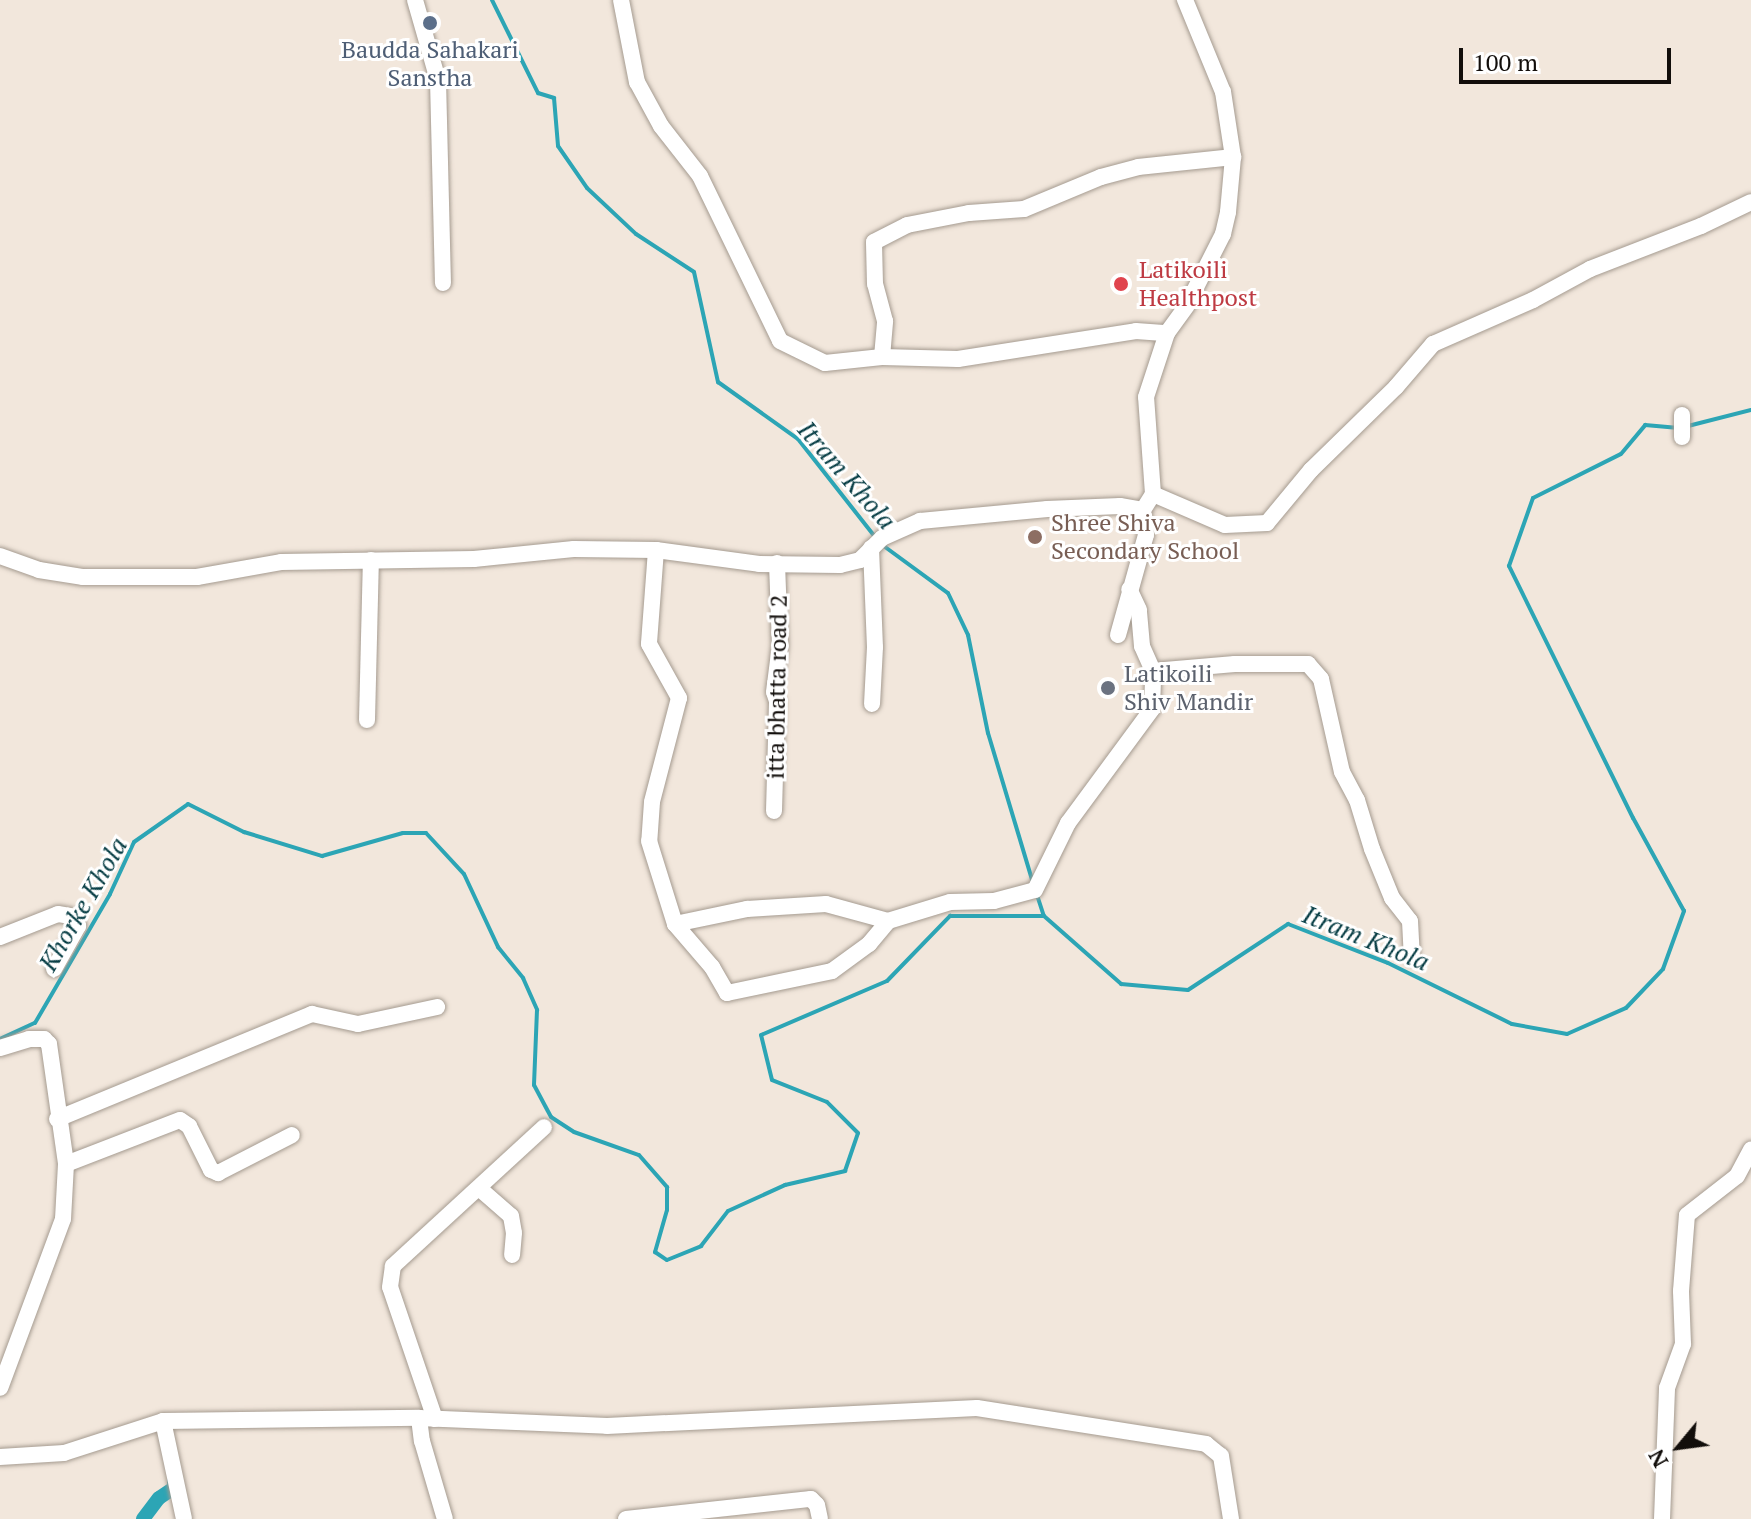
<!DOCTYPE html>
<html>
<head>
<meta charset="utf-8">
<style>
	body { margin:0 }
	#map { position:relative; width:1751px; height:1519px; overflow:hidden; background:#f2e7dc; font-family:"PT Serif",serif }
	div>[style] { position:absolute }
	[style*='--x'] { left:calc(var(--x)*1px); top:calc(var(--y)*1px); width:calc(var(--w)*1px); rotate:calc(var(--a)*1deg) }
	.stream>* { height:4px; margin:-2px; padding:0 2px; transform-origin:2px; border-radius:2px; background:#2ca5b5 }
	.canal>* { height:14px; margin:-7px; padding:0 7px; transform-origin:7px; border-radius:7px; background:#2ca5b5 }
	.roads { filter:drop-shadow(0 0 2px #a59b90) drop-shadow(0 0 2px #a59b90) }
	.street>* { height:16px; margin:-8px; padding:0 8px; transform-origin:8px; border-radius:8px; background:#fff }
	.dots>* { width:22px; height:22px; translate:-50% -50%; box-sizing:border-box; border:4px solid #fff; border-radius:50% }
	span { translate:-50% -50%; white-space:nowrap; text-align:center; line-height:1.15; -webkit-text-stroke:6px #fff; paint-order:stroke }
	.service-label { font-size:24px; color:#4e5e75 }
	.health-label { font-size:24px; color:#be3a42 }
	.left { translate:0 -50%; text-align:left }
	.education-label { font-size:24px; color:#785e54 }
	.worship-label { font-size:24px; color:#5b616d }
	.street-label { font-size:24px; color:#120e0b }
	.water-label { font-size:26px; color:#083e45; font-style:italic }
	.north { position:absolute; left:1639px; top:1407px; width:80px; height:80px; -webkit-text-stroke:6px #fff; paint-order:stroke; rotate:241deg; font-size:22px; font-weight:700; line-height:32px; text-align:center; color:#120e0b }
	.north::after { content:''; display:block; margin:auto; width:28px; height:36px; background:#120e0b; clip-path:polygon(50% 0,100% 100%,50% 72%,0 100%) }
	.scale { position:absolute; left:1459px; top:48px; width:212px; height:36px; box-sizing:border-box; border:4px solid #120e0b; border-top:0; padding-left:10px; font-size:24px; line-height:28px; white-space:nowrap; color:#120e0b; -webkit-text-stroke:6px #fff; paint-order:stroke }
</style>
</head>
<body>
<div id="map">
	<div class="stream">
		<i style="--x:492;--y:0;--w:104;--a:63.7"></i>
		<i style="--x:538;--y:93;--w:17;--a:17"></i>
		<i style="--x:554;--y:98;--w:48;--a:85.2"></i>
		<i style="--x:558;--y:146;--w:51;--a:55.4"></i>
		<i style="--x:587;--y:188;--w:67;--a:43.2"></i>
		<i style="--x:636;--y:234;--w:69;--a:33.2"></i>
		<i style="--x:694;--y:272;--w:113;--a:77.7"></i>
		<i style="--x:718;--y:382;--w:98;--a:35.5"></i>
		<i style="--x:798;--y:439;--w:125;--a:51.8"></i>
		<i style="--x:1688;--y:426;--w:65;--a:-14.3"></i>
		<i style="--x:881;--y:544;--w:83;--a:36.2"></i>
		<i style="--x:948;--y:593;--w:47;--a:64.5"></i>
		<i style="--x:968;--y:635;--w:100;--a:78.5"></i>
		<i style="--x:988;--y:733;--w:157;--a:73.3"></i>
		<i style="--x:1037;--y:895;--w:22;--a:72"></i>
		<i style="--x:1044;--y:916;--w:103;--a:41.4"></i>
		<i style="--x:1121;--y:984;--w:67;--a:5.1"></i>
		<i style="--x:1188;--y:990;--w:120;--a:-33.4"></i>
		<i style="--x:1288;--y:924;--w:107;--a:21.3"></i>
		<i style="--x:1388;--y:963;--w:138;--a:26.2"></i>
		<i style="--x:1512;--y:1024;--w:56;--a:10.3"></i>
		<i style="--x:1567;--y:1034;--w:64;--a:-23.8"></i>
		<i style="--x:1626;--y:1008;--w:54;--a:-46.5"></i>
		<i style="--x:1663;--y:969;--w:62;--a:-70.1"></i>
		<i style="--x:1684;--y:911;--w:106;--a:-118.7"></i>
		<i style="--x:1633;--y:818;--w:281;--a:-116.2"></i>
		<i style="--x:1509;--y:566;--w:72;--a:-70.6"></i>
		<i style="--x:1533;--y:498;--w:98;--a:-26.6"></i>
		<i style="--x:1621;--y:454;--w:38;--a:-50"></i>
		<i style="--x:1645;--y:425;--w:34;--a:5"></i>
		<i style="--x:0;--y:1039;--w:38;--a:-25"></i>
		<i style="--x:35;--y:1023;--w:149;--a:-59.8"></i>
		<i style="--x:110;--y:894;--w:57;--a:-65.2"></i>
		<i style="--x:134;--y:842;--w:66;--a:-35.1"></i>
		<i style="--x:188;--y:804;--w:63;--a:26.6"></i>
		<i style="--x:244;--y:832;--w:82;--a:17.1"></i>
		<i style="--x:322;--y:856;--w:84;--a:-15.9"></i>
		<i style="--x:403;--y:833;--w:23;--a:0"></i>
		<i style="--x:426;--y:833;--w:56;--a:47.2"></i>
		<i style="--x:464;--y:874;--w:81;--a:65"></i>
		<i style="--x:498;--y:947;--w:40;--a:51"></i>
		<i style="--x:523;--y:978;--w:35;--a:66"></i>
		<i style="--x:537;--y:1010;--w:75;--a:92.3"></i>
		<i style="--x:534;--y:1085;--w:36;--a:62"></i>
		<i style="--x:551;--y:1117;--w:27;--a:33"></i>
		<i style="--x:574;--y:1132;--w:69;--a:19.5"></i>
		<i style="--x:639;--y:1155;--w:43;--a:48.8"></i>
		<i style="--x:667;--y:1187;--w:23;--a:90"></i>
		<i style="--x:667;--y:1210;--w:44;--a:105.9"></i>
		<i style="--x:655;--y:1252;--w:14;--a:34"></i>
		<i style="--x:667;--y:1260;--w:37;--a:-22"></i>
		<i style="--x:701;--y:1246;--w:44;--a:-52.4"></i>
		<i style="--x:728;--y:1211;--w:63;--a:-24.5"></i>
		<i style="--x:785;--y:1185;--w:62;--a:-13.1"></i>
		<i style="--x:845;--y:1171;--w:40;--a:-71.1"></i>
		<i style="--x:858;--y:1133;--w:44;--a:-135"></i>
		<i style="--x:827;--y:1102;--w:59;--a:-158.2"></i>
		<i style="--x:772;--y:1080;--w:46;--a:-103.7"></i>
		<i style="--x:761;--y:1035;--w:137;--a:-23.2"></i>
		<i style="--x:887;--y:981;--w:91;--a:-45.9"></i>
		<i style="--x:950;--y:916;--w:94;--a:0"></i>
	</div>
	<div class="canal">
		<i style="--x:143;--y:1519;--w:26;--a:-53"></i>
		<i style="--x:159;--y:1498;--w:18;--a:-34"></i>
		<i style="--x:174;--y:1488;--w:11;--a:-90"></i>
	</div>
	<div class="roads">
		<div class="street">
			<i style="--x:415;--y:0;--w:83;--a:74"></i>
			<i style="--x:438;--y:80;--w:203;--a:88.6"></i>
			<i style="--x:621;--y:0;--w:84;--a:79"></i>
			<i style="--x:637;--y:82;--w:50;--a:61.4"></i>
			<i style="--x:661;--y:126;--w:63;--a:52"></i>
			<i style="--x:700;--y:176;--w:183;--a:64.1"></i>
			<i style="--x:780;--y:341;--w:50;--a:26.1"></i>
			<i style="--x:825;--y:363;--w:57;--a:-6"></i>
			<i style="--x:882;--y:357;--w:76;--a:1.5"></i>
			<i style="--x:958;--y:359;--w:180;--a:-8.9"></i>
			<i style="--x:1136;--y:331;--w:31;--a:4"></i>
			<i style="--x:882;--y:357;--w:36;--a:-85"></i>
			<i style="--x:885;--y:321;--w:38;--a:-105"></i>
			<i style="--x:875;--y:284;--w:42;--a:-91.4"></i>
			<i style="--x:874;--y:242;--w:37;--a:-27"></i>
			<i style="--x:907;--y:225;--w:63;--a:-11"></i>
			<i style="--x:969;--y:213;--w:55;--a:-4.2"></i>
			<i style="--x:1024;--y:209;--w:83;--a:-22.6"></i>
			<i style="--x:1101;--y:177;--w:38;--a:-15"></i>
			<i style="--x:1138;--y:167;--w:96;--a:-6"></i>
			<i style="--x:1682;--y:437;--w:22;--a:-90"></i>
			<i style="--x:1153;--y:494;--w:78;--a:23.3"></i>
			<i style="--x:1225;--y:525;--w:42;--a:-2.7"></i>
			<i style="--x:1267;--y:523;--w:69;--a:-50.3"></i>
			<i style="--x:1311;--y:470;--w:119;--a:-44.3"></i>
			<i style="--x:1396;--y:387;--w:57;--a:-49.3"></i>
			<i style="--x:1433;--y:344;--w:109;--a:-23.7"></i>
			<i style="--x:1533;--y:300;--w:65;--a:-28.5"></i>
			<i style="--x:1590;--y:269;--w:119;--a:-21.2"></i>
			<i style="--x:1701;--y:226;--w:55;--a:-25.6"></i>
			<i style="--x:871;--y:548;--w:99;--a:87.7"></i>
			<i style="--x:875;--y:647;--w:57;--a:93"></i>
			<i style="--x:656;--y:550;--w:94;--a:94.3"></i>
			<i style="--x:649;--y:644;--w:62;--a:60.9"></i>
			<i style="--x:679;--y:698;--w:107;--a:104.6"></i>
			<i style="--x:652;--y:802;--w:39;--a:94"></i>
			<i style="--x:649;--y:841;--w:87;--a:72.6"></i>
			<i style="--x:675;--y:924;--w:57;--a:49.3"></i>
			<i style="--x:712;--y:967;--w:30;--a:60"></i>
			<i style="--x:727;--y:993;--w:107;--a:-11.8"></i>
			<i style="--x:832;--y:971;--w:46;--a:-36.1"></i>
			<i style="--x:869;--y:944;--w:30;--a:-50"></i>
			<i style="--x:888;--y:921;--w:65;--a:-17"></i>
			<i style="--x:950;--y:902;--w:44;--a:-1.3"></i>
			<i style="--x:994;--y:901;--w:42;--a:-15"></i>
			<i style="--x:1035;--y:890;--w:75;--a:-63.8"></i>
			<i style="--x:1068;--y:823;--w:142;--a:-53.6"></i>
			<i style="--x:1152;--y:709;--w:38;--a:-88"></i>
			<i style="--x:1153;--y:671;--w:27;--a:-114"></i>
			<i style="--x:1142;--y:646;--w:36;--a:-95"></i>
			<i style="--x:1139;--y:610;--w:23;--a:-115"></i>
			<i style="--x:0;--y:556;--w:41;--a:19.7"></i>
			<i style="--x:39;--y:570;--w:45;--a:9"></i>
			<i style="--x:83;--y:577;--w:114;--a:0"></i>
			<i style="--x:197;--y:577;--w:85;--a:-10.1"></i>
			<i style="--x:281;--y:562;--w:193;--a:-0.9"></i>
			<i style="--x:474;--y:559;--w:100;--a:-5.7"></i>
			<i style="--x:574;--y:549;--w:82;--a:0.7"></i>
			<i style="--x:656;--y:550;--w:104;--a:7.7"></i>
			<i style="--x:759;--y:564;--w:81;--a:0.7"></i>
			<i style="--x:840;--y:565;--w:21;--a:-14"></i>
			<i style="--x:860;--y:560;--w:31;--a:-45"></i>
			<i style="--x:882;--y:538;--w:42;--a:-24.1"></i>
			<i style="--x:920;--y:521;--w:128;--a:-5.4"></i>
			<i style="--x:1047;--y:509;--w:73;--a:-2.4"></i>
			<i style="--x:1120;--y:506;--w:23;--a:10"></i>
			<i style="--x:1118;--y:635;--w:104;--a:-74.4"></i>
			<i style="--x:1146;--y:535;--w:25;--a:-97"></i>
			<i style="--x:1143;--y:510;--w:19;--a:-58"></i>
			<i style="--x:1153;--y:494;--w:97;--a:-94.1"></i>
			<i style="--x:1146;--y:397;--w:67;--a:-71.8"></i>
			<i style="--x:1167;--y:333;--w:34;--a:-54"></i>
			<i style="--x:1187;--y:305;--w:80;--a:-63.1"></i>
			<i style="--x:1223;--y:234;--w:23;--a:-77"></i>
			<i style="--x:1228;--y:212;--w:55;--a:-84.8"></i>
			<i style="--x:1233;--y:157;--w:66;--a:-98.7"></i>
			<i style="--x:1223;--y:92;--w:100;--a:-112.4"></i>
			<i style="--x:1153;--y:671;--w:82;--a:-4.9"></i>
			<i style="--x:1235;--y:664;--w:73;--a:0"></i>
			<i style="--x:1308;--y:664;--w:20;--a:49"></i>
			<i style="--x:1321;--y:679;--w:95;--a:77.3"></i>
			<i style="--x:1342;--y:772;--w:32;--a:62"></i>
			<i style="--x:1357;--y:800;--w:51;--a:73"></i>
			<i style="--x:1372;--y:849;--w:53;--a:67.8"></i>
			<i style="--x:1392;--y:898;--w:29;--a:52"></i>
			<i style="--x:1410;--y:921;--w:36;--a:87"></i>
			<i style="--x:367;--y:720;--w:160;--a:-88.6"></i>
			<i style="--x:774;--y:811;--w:110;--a:-88.4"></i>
			<i style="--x:777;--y:701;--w:9;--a:-108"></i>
			<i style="--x:774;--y:692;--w:47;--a:-82.7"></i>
			<i style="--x:780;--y:645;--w:82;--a:-92.1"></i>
			<i style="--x:675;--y:924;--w:74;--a:-11.8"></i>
			<i style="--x:747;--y:909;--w:79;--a:-3.6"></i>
			<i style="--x:826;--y:904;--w:64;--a:15.3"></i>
			<i style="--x:0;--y:937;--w:62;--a:-21.6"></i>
			<i style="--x:58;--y:914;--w:12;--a:9"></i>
			<i style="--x:70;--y:916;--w:13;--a:51"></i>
			<i style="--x:78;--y:926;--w:49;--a:119.2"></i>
			<i style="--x:0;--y:1048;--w:30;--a:-17"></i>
			<i style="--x:29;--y:1039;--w:15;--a:0"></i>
			<i style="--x:44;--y:1039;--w:7;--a:45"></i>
			<i style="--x:49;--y:1044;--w:121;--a:81.9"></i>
			<i style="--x:66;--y:1164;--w:55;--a:93.1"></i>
			<i style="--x:63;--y:1219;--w:180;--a:110.4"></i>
			<i style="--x:57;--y:1119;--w:276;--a:-22.4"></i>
			<i style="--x:312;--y:1014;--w:47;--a:12.3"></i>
			<i style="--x:358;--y:1024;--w:81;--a:-12.1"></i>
			<i style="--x:66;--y:1164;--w:122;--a:-21.1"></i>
			<i style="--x:180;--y:1120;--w:11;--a:34"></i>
			<i style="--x:189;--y:1126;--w:49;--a:63.4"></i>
			<i style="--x:211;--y:1170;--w:8;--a:23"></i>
			<i style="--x:218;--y:1173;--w:83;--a:-27.2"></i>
			<i style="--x:480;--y:1189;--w:41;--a:41.1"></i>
			<i style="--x:511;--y:1216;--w:17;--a:80"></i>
			<i style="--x:514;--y:1233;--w:22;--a:95"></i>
			<i style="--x:419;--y:1418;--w:23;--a:83"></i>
			<i style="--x:422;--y:1441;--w:81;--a:73.6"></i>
			<i style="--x:435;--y:1419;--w:139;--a:-108.8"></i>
			<i style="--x:390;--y:1287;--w:21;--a:-82"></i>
			<i style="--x:393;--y:1266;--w:205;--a:-42.6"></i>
			<i style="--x:163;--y:1421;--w:100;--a:77.9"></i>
			<i style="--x:0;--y:1457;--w:64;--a:-3.6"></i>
			<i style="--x:64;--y:1453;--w:104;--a:-17.9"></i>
			<i style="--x:163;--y:1421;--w:256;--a:-0.7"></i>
			<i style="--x:419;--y:1418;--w:188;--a:2.4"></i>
			<i style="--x:607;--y:1426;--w:370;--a:-2.8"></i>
			<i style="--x:977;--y:1408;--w:232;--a:8.9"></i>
			<i style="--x:1206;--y:1444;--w:19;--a:39"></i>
			<i style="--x:1221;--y:1456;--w:64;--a:81"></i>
			<i style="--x:626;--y:1519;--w:186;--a:-6.2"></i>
			<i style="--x:811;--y:1499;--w:8;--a:45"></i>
			<i style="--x:817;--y:1505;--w:14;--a:78"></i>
			<i style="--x:1662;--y:1519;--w:131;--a:-87.8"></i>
			<i style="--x:1667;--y:1388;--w:47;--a:-70"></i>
			<i style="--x:1683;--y:1344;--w:53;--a:-92.2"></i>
			<i style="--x:1681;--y:1291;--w:76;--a:-85.5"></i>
			<i style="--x:1687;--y:1215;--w:63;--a:-38"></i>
			<i style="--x:1737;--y:1176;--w:30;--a:-62"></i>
		</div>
	</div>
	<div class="dots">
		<i style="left:430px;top:23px;background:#5c6f8a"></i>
		<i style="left:1121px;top:284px;background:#e0444e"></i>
		<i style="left:1035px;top:537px;background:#8d6e63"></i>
		<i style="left:1108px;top:688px;background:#6b7280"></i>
	</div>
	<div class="service-label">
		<span style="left:430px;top:64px">Baudda Sahakari<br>Sanstha</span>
	</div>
	<div class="health-label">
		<span class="left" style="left:1139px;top:284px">Latikoili<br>Healthpost</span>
	</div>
	<div class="education-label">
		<span class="left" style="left:1051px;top:537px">Shree Shiva<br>Secondary School</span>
	</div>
	<div class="worship-label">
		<span class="left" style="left:1124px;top:688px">Latikoili<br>Shiv Mandir</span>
	</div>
	<div class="street-label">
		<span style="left:777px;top:687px;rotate:-89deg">itta bhatta road 2</span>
	</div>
	<div class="water-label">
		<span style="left:847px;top:475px;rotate:49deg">Itram Khola</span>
		<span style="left:83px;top:904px;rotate:-60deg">Khorke Khola</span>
		<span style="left:1366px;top:938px;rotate:22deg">Itram Khola</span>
	</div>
	<div class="north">N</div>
	<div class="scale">100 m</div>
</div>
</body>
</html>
